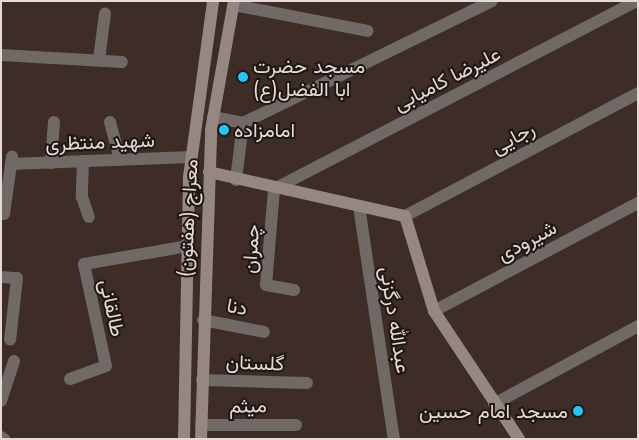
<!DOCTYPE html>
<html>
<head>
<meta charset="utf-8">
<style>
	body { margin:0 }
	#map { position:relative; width:639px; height:440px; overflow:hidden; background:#3d2d26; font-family:Jost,Vazirmatn,sans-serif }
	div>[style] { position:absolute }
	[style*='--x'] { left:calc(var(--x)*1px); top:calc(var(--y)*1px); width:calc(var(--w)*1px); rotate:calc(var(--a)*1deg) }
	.street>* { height:12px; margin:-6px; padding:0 6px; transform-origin:6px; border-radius:6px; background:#716965 }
	.secondary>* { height:12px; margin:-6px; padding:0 6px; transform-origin:6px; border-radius:6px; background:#958882 }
	.dots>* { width:14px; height:14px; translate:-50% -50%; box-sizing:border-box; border:2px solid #1f1714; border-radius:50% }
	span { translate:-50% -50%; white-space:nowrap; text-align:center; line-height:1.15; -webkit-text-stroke:4px #1f1714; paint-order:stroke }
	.poi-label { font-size:20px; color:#e5dad6 }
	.left { translate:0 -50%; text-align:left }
	.right { translate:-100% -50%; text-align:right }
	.street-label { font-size:20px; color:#e5dad6 }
	.frame { position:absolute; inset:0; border:2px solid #e5dad6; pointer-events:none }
</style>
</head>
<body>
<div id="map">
	<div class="street">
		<i style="--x:234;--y:5;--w:136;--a:11"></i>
		<i style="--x:1;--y:55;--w:121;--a:3.3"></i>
		<i style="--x:99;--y:60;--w:47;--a:-82.7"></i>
		<i style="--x:213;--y:117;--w:31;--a:11"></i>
		<i style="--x:110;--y:122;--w:39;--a:75"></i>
		<i style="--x:243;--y:123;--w:277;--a:-26.1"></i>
		<i style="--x:83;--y:161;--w:36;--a:92"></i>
		<i style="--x:82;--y:197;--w:21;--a:71"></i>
		<i style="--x:51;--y:163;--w:41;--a:-85.8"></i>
		<i style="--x:11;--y:164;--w:180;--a:-2.2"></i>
		<i style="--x:236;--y:180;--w:57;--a:-83"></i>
		<i style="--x:359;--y:206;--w:236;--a:81.5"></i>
		<i style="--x:4;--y:214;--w:58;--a:-82"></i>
		<i style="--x:405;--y:216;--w:263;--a:-27.8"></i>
		<i style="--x:1;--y:277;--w:16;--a:4"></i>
		<i style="--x:17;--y:278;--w:62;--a:96.4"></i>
		<i style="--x:294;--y:290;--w:28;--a:-170"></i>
		<i style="--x:266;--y:285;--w:96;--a:-85.2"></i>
		<i style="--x:274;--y:189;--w:409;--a:-27.4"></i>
		<i style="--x:434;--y:311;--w:231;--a:-27.9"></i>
		<i style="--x:203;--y:320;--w:62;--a:11.1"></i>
		<i style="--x:70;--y:379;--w:38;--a:-20"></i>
		<i style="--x:106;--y:366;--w:104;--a:-102.2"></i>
		<i style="--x:84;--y:264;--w:106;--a:-9.8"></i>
		<i style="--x:202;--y:380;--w:105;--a:1.6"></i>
		<i style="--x:1;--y:401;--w:42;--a:-72"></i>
		<i style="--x:494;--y:404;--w:164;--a:-28.4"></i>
		<i style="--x:201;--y:425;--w:95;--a:0"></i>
		<i style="--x:1;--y:437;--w:4;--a:34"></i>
	</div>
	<div class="secondary">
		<i style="--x:209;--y:172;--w:201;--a:12.7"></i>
		<i style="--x:405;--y:216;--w:99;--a:73"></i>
		<i style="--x:434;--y:311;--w:154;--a:56.4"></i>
		<i style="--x:184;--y:439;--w:262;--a:-88.9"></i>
		<i style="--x:189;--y:177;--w:178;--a:-82.2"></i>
		<i style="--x:201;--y:439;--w:309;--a:-88.1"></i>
		<i style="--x:211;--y:130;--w:131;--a:-79.9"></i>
	</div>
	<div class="dots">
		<i style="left:243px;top:77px;background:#1fc9fd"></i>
		<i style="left:224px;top:130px;background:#1fc9fd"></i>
		<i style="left:578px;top:411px;background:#1fc9fd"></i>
	</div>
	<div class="poi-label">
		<span class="left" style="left:253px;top:78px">مسجد حضرت<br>ابا الفضل(ع)</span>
		<span class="left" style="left:234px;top:130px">امامزاده</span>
		<span class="right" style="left:568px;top:411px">مسجد امام حسین</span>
	</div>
	<div class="street-label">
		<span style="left:447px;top:79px;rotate:-27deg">علیرضا کامیابی</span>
		<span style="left:513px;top:138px;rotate:-28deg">رجایی</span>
		<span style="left:100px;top:142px;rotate:-2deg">شهید منتظری</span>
		<span style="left:188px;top:218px;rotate:-87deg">معراج (هفتون)</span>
		<span style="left:527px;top:241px;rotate:-28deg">شیرودی</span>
		<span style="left:251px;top:249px;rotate:-86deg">چمران</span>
		<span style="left:237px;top:307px;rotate:11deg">دنا</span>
		<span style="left:112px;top:308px;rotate:78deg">طالقانی</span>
		<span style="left:395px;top:320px;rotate:81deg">عبدالله درگزنی</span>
		<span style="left:255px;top:363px;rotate:2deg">گلستان</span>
		<span style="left:248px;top:406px;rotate:-1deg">میثم</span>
	</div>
	<div class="frame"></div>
</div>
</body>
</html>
